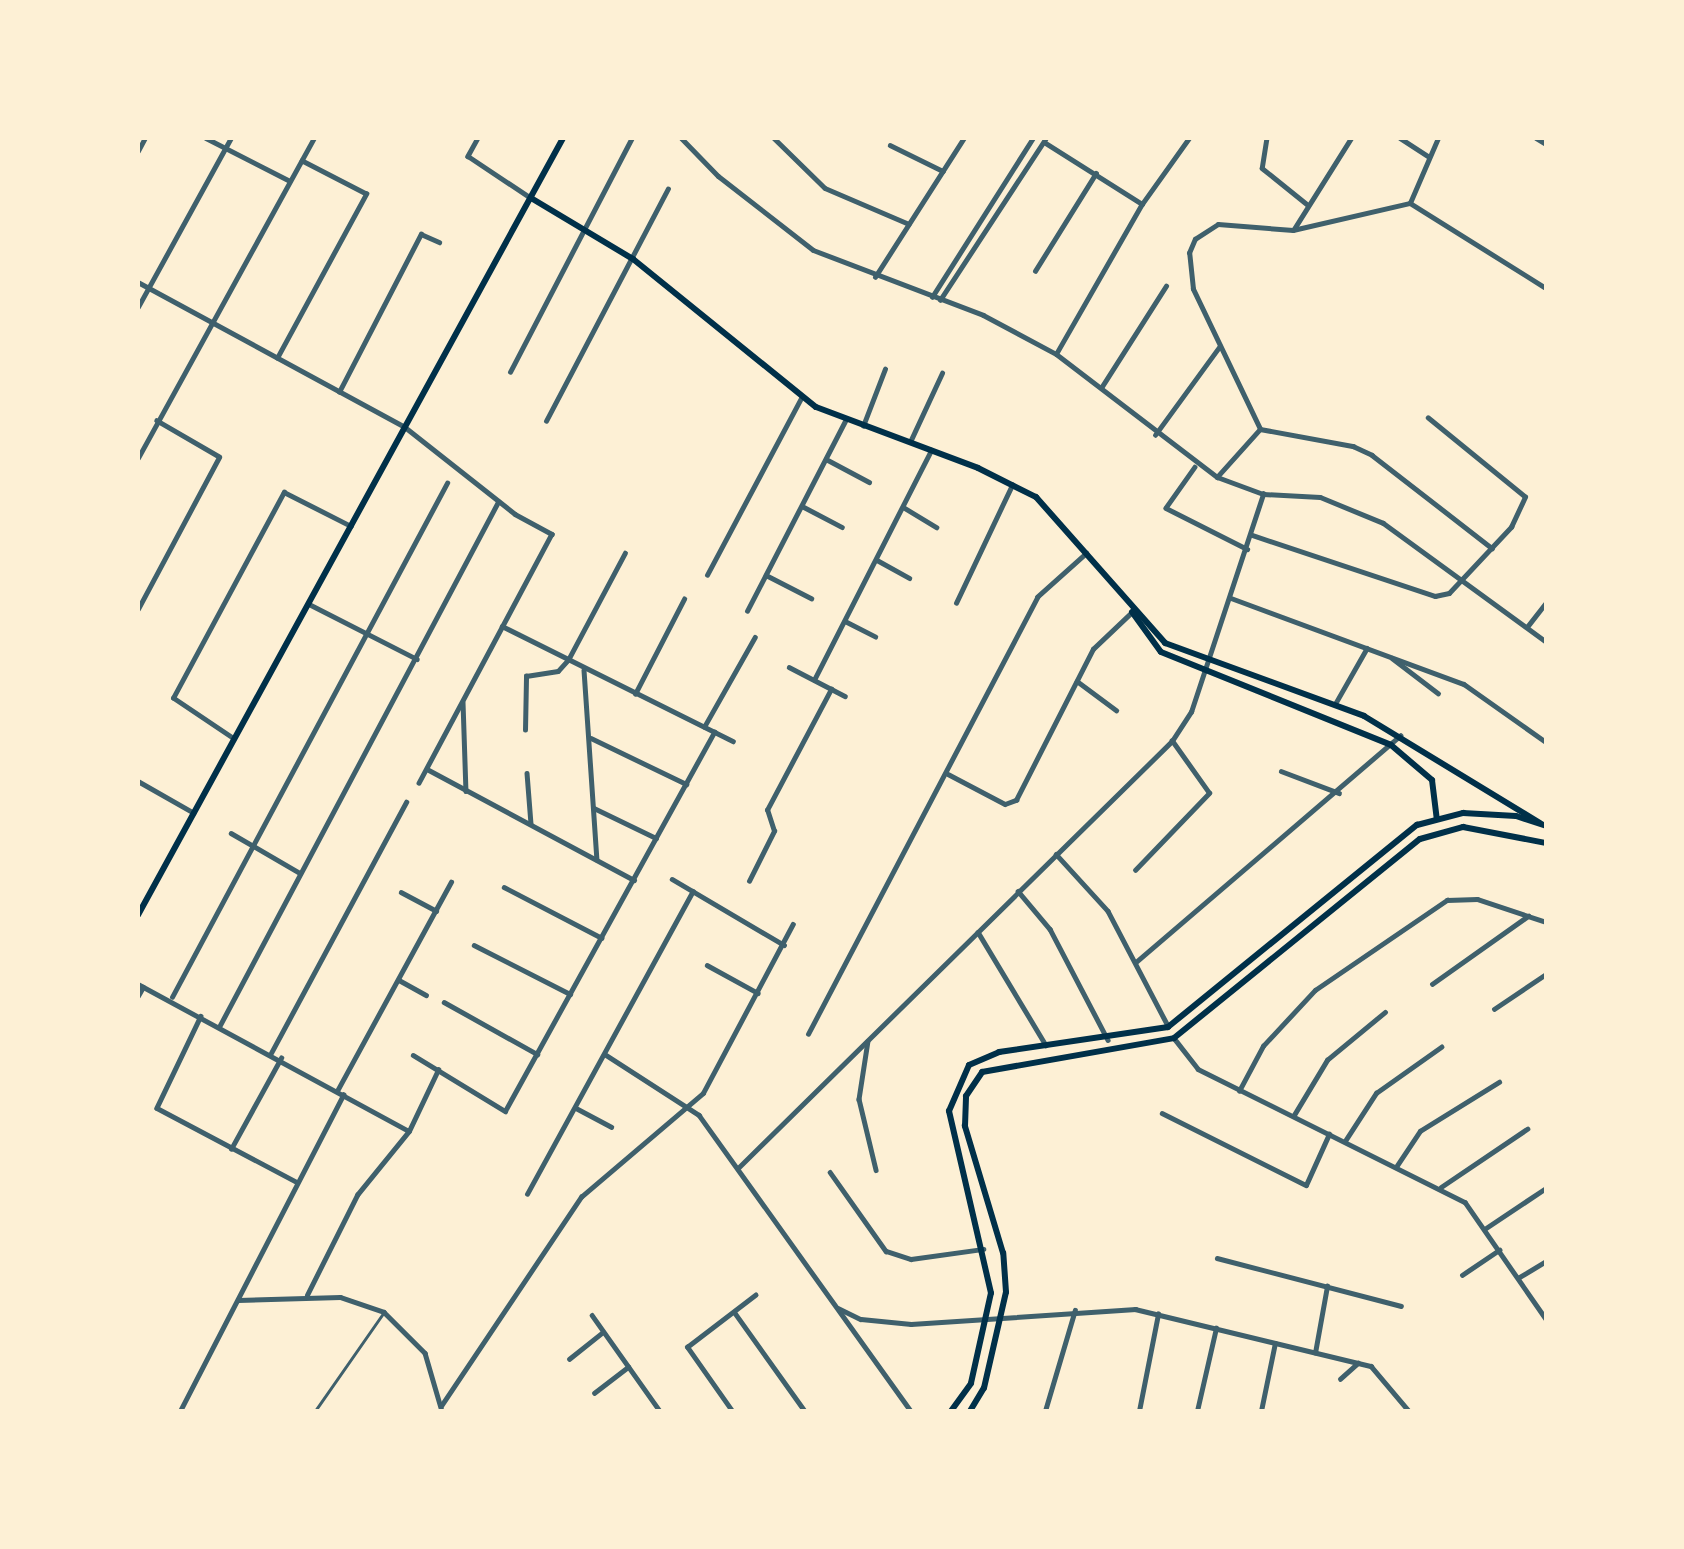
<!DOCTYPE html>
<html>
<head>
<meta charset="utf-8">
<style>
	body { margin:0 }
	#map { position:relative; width:1684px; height:1549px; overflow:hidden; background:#fdf0d5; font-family:Manrope,sans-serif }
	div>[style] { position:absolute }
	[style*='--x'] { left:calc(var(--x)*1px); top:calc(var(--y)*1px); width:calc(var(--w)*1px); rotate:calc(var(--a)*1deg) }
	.service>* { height:2.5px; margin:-1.25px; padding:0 1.25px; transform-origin:1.25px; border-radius:1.25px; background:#3f606c }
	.minor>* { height:4.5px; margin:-2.25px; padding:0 2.25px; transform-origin:2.25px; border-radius:2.25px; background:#3f606c }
	.tertiary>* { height:5px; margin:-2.5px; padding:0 2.5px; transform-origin:2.5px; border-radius:2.5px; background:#3f606c }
	.secondary>* { height:6px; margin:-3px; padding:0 3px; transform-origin:3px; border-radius:3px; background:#003049 }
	span { translate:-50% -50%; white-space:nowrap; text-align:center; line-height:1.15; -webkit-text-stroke:7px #fdf0d5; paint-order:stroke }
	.frame { position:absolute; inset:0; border:140px solid #fdf0d5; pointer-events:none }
</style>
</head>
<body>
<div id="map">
	<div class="service">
		<i style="--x:315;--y:1411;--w:121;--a:-55.1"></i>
	</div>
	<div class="minor">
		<i style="--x:206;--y:138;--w:94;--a:27.1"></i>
		<i style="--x:478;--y:138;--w:21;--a:119"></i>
		<i style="--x:468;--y:156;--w:76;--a:33.7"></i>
		<i style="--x:774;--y:138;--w:71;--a:44.4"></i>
		<i style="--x:825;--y:188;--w:91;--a:23.2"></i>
		<i style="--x:1267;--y:138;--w:30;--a:99"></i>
		<i style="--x:1262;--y:168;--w:59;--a:38.8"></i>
		<i style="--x:1400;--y:138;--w:33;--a:33"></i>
		<i style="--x:1536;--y:138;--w:12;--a:31"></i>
		<i style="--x:1044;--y:142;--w:116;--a:32.3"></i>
		<i style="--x:890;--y:145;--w:59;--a:26.1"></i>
		<i style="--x:138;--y:151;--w:15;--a:-62"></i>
		<i style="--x:1410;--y:203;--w:160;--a:32"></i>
		<i style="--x:1410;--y:203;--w:71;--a:-66.7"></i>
		<i style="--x:1294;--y:229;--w:107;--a:-57.9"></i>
		<i style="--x:1035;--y:271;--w:115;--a:-58.1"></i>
		<i style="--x:875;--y:277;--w:165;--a:-57.4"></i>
		<i style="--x:138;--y:282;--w:304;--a:28.5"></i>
		<i style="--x:405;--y:427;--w:140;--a:38.3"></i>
		<i style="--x:515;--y:514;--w:42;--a:28.4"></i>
		<i style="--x:552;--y:534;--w:282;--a:118.1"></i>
		<i style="--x:932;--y:297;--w:188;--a:-57.6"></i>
		<i style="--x:940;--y:300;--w:194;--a:-56.8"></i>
		<i style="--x:138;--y:307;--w:193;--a:-61.2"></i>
		<i style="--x:1056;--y:354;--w:173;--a:-60.2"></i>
		<i style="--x:1142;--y:204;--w:81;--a:-54.5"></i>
		<i style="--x:277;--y:358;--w:187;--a:-61.5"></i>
		<i style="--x:366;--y:194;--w:72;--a:-152.7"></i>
		<i style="--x:510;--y:372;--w:264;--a:-62.5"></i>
		<i style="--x:1101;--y:388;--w:121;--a:-57.5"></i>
		<i style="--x:339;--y:392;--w:178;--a:-62.6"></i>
		<i style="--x:421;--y:234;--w:20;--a:24"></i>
		<i style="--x:546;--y:421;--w:262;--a:-62.3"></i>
		<i style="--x:863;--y:426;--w:61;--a:-68.9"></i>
		<i style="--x:1260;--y:429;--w:155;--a:-115.6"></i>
		<i style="--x:1193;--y:289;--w:36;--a:-96"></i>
		<i style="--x:1189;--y:253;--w:15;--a:-67"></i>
		<i style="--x:1195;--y:239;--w:27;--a:-33"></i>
		<i style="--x:1218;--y:224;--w:75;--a:4.6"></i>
		<i style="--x:1293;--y:230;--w:120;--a:-13"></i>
		<i style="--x:1260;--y:429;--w:95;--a:10.4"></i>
		<i style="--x:1353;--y:446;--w:21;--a:25"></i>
		<i style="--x:1372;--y:455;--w:152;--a:37.8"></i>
		<i style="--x:1155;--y:435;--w:110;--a:-53.9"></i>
		<i style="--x:910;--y:442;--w:76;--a:-65.1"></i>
		<i style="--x:138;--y:458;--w:365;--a:-61.2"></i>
		<i style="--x:826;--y:459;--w:49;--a:28.1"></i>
		<i style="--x:1195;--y:467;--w:50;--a:125.3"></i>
		<i style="--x:1166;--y:508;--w:91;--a:26.8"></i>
		<i style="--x:1217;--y:477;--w:64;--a:-48.1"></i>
		<i style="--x:802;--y:506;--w:45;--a:27.7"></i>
		<i style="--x:903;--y:507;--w:39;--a:31"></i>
		<i style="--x:1252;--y:535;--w:193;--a:18.4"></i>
		<i style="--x:1435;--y:596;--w:14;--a:-12"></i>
		<i style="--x:1449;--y:593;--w:91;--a:-46.8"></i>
		<i style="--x:1511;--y:527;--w:33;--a:-65"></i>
		<i style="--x:1525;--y:497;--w:125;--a:-140.8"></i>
		<i style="--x:877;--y:560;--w:37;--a:29"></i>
		<i style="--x:707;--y:575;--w:200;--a:-62"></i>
		<i style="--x:766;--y:575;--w:51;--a:27.1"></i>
		<i style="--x:1231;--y:598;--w:248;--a:20.3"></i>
		<i style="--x:1464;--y:684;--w:100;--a:35.3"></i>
		<i style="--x:956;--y:603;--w:131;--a:-64.6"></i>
		<i style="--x:309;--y:604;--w:121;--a:27"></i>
		<i style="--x:138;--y:609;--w:172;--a:-61.9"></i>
		<i style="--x:219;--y:457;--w:72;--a:-149.9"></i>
		<i style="--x:747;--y:611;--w:216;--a:-62.7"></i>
		<i style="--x:845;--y:621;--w:34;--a:27"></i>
		<i style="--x:502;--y:626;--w:258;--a:26.5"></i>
		<i style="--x:1527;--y:627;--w:31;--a:-52"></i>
		<i style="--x:1392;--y:658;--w:58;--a:37.3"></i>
		<i style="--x:789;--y:667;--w:63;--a:27.4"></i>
		<i style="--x:584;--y:670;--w:190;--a:86.1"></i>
		<i style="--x:814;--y:680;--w:258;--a:-63"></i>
		<i style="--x:1077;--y:681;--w:49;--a:36.6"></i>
		<i style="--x:635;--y:694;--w:107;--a:-62.7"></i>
		<i style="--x:463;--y:702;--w:89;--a:88.1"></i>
		<i style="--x:1335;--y:704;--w:64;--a:-60.3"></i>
		<i style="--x:704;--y:727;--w:103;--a:-60.5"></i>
		<i style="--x:525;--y:730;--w:54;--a:-88.9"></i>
		<i style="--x:526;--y:676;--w:32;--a:-9"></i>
		<i style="--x:558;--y:671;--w:15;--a:-48"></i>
		<i style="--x:568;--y:660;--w:121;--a:-62"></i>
		<i style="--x:591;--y:738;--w:106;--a:25.8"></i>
		<i style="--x:234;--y:739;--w:73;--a:-146.1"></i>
		<i style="--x:173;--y:698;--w:234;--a:-61.7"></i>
		<i style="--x:284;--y:492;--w:75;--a:26.9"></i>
		<i style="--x:427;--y:769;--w:235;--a:28.2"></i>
		<i style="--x:1281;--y:771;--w:62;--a:20.8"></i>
		<i style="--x:527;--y:773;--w:51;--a:85.5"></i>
		<i style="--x:948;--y:774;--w:64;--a:27.8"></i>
		<i style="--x:1005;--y:804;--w:12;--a:-20"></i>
		<i style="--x:1016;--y:800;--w:169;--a:-63"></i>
		<i style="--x:1093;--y:649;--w:54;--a:-43.5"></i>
		<i style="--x:138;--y:781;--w:64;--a:29.7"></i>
		<i style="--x:594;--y:808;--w:69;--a:25.8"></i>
		<i style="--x:231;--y:833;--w:80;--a:30.1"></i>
		<i style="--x:1056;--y:854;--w:77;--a:47.6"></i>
		<i style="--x:1108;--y:911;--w:130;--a:62.4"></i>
		<i style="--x:1135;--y:870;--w:107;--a:-46.1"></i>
		<i style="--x:1209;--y:793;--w:64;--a:-125.4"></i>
		<i style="--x:672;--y:879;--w:130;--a:30.5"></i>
		<i style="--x:749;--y:881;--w:56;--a:-63.4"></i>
		<i style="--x:774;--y:831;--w:22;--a:-108"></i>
		<i style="--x:767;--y:810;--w:137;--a:-62.1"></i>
		<i style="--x:504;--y:887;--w:110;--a:27.5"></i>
		<i style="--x:1018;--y:891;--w:50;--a:49.9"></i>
		<i style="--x:1050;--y:929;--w:125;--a:62.4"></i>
		<i style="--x:401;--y:892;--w:40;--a:28"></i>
		<i style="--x:978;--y:932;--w:132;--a:59"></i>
		<i style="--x:474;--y:945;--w:108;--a:27"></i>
		<i style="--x:1136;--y:962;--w:348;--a:-40.6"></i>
		<i style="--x:707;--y:965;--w:58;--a:28.8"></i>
		<i style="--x:399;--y:980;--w:31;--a:29"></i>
		<i style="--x:138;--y:984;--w:308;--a:28.5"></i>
		<i style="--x:1432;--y:984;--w:118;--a:-35.3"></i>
		<i style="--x:138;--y:996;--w:10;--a:-61"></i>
		<i style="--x:172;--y:997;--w:583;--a:-61.85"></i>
		<i style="--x:444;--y:1002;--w:107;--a:29.2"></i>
		<i style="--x:1494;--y:1009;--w:63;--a:-33.9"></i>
		<i style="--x:201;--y:1016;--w:102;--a:115.6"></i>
		<i style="--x:157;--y:1108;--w:158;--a:27.9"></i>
		<i style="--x:219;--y:1027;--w:595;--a:-62.01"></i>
		<i style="--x:808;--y:1034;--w:493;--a:-62.3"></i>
		<i style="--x:1037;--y:597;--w:66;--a:-41.9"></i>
		<i style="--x:1174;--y:1038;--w:39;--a:52"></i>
		<i style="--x:1198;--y:1069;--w:298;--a:26.5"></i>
		<i style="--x:1465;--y:1202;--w:142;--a:55.3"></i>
		<i style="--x:868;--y:1041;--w:59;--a:98.8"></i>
		<i style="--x:859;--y:1099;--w:73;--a:76.5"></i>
		<i style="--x:271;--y:1053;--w:285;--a:-61.7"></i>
		<i style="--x:413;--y:1055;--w:108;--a:31.3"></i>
		<i style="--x:505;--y:1111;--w:433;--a:-61.1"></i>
		<i style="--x:606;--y:1055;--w:111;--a:32.8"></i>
		<i style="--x:699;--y:1115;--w:364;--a:54.4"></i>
		<i style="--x:337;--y:1091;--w:238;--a:-61.4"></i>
		<i style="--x:1239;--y:1091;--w:51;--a:-61.9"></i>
		<i style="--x:1263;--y:1046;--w:76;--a:-47.1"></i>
		<i style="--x:1315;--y:990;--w:160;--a:-34.3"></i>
		<i style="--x:1447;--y:900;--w:30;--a:-2"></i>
		<i style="--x:1477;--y:899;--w:73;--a:18.4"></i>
		<i style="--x:576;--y:1108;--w:40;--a:28"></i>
		<i style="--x:1162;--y:1113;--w:161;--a:26.6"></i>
		<i style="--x:1306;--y:1185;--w:56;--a:-65.7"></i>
		<i style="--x:1294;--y:1115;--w:64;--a:-59"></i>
		<i style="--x:1327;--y:1060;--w:75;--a:-39.6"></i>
		<i style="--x:1345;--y:1141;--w:57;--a:-57.1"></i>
		<i style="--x:1376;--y:1093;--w:80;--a:-35.3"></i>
		<i style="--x:231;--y:1149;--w:104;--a:-61.2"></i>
		<i style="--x:739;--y:1167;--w:607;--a:-44.53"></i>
		<i style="--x:1172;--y:741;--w:35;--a:-57"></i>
		<i style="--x:1191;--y:712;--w:230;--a:-71.7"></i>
		<i style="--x:1396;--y:1167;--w:43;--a:-56.3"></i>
		<i style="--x:1420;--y:1131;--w:93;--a:-31.8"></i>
		<i style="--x:830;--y:1172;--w:97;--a:54.7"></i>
		<i style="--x:886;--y:1251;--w:26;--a:18"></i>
		<i style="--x:911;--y:1259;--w:73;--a:-7.9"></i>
		<i style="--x:1441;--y:1187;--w:104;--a:-34"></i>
		<i style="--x:527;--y:1194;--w:345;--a:-61.3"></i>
		<i style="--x:1486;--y:1228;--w:72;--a:-33.7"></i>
		<i style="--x:1217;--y:1258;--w:190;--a:14.6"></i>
		<i style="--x:1462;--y:1275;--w:45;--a:-34"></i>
		<i style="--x:1518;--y:1278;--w:33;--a:-31"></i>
		<i style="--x:307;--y:1295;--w:112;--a:-63.4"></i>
		<i style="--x:357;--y:1195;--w:82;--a:-50.9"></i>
		<i style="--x:409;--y:1131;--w:68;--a:-64.6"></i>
		<i style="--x:238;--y:1300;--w:102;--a:-1.7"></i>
		<i style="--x:340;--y:1297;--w:46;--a:18.8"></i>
		<i style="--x:384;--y:1312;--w:58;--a:45"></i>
		<i style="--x:425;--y:1353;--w:60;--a:73.7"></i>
		<i style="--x:838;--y:1308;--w:25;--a:26"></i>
		<i style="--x:861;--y:1319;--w:50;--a:5.7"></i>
		<i style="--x:911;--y:1324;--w:225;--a:-3.8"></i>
		<i style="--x:1135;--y:1309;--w:243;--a:13.6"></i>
		<i style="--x:1371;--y:1366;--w:59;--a:49.8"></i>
		<i style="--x:735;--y:1313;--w:120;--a:54.5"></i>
		<i style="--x:592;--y:1315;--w:118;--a:54.7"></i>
		<i style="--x:1315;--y:1353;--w:68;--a:-79.8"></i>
		<i style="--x:569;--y:1359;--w:43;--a:-38.5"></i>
		<i style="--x:1340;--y:1379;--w:24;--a:-42"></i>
		<i style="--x:594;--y:1393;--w:43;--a:-37.4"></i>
		<i style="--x:441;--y:1406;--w:252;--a:-56.2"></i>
		<i style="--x:581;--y:1197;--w:160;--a:-40.4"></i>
		<i style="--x:703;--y:1093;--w:191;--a:-62"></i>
		<i style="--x:180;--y:1411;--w:356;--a:-62.7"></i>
		<i style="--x:732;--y:1411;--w:78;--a:-125.1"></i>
		<i style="--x:687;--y:1347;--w:86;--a:-37.4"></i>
		<i style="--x:1045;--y:1411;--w:105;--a:-73.5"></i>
		<i style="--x:1139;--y:1411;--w:99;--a:-78.9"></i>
		<i style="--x:1197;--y:1411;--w:85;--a:-77.1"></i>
		<i style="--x:1261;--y:1411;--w:69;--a:-78.4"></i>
	</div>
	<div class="tertiary">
		<i style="--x:681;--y:138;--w:53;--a:45.8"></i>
		<i style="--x:718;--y:176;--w:120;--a:37.9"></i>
		<i style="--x:813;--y:250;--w:182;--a:20.9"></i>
		<i style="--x:983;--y:315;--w:83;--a:28.1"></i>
		<i style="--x:1056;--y:354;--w:203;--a:37.4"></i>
		<i style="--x:1217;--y:477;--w:49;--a:20.3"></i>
		<i style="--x:1263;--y:494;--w:57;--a:3"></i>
		<i style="--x:1320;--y:497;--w:68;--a:22.4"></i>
		<i style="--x:1383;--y:523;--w:202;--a:36.1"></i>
	</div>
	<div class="secondary">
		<i style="--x:531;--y:198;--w:119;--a:30.9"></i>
		<i style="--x:633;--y:259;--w:235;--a:39"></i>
		<i style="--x:816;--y:407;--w:173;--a:20.6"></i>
		<i style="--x:978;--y:468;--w:65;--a:26.6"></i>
		<i style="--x:1036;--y:497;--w:195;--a:48.5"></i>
		<i style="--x:1165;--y:643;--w:212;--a:20.1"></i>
		<i style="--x:1364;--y:716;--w:206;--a:31.3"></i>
		<i style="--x:1132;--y:612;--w:49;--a:54.1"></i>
		<i style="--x:1161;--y:652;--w:248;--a:22"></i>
		<i style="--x:1391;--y:745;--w:54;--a:40.5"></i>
		<i style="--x:1432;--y:780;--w:39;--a:83"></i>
		<i style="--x:138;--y:915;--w:886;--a:-61.32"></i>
		<i style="--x:951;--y:1411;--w:34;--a:-54"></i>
		<i style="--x:971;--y:1383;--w:92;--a:-77.5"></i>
		<i style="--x:991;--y:1293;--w:187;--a:-103"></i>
		<i style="--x:949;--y:1111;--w:50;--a:-66.5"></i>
		<i style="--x:969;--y:1065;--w:33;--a:-23"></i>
		<i style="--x:999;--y:1052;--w:171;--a:-8.4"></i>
		<i style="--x:1168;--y:1027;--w:321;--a:-39.1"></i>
		<i style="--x:1417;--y:825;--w:48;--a:-14.6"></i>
		<i style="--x:1463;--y:813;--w:53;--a:3.2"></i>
		<i style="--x:1516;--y:816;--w:32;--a:18"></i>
		<i style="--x:970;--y:1411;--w:27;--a:-59"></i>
		<i style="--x:984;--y:1388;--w:98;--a:-77.1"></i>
		<i style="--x:1006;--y:1292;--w:39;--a:-94"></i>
		<i style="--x:1003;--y:1253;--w:133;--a:-106.7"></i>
		<i style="--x:965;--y:1126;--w:30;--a:-88"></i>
		<i style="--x:966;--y:1096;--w:29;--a:-56"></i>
		<i style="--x:982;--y:1072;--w:195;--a:-10"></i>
		<i style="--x:1174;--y:1038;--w:316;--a:-39"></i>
		<i style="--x:1420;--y:839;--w:45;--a:-15.6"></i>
		<i style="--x:1463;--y:827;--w:85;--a:10.9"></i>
	</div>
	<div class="frame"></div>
</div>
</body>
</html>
